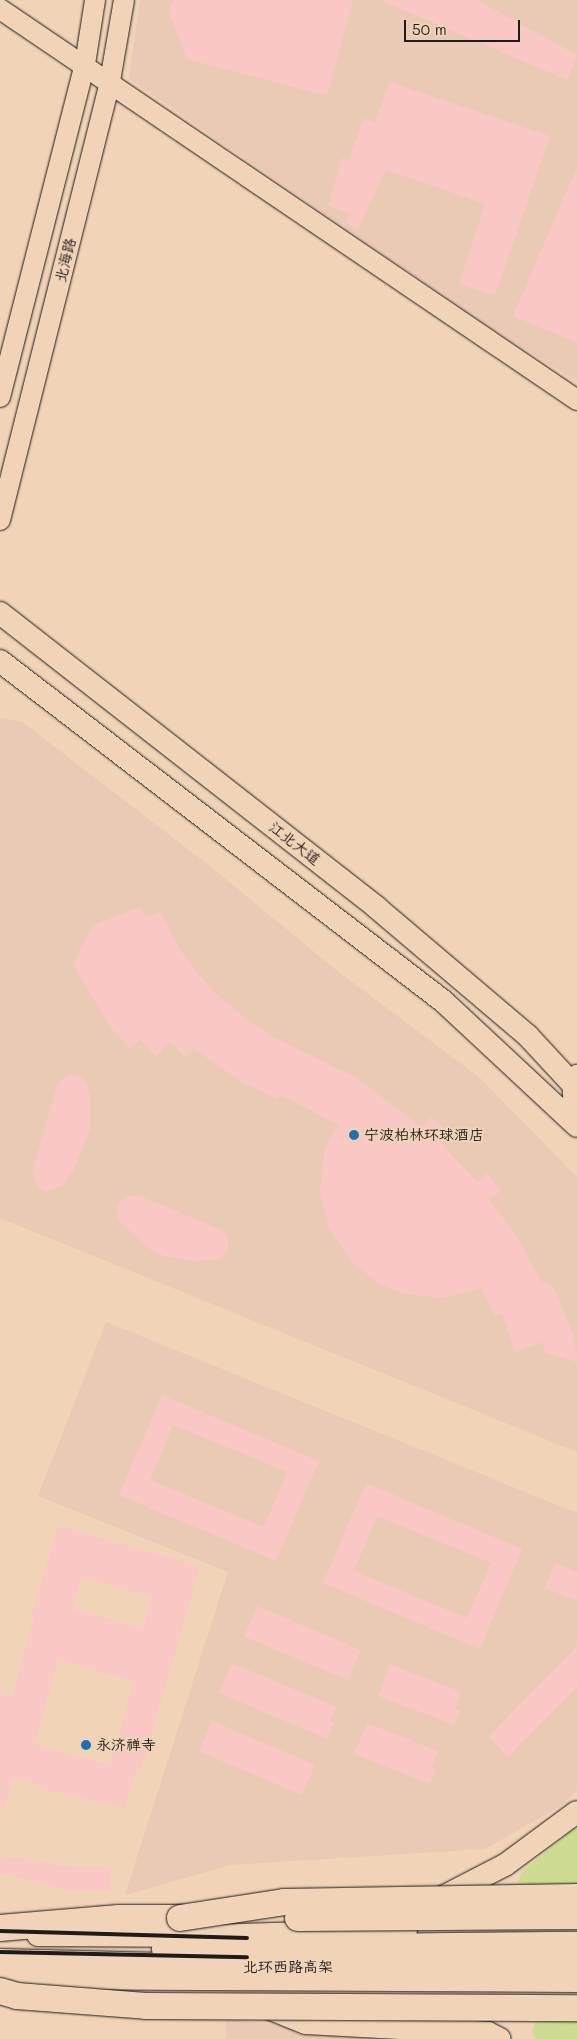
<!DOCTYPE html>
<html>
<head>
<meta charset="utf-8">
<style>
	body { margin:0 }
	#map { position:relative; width:577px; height:2039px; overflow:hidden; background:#f1d3b7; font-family:Mali,"LXGW WenKai TC",sans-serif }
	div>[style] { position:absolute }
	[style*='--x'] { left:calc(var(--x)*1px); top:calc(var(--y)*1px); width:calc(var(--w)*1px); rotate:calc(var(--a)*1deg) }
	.built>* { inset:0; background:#eac9b5 }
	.green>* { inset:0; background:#ccdc90 }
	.building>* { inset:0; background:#f9c8c4; transform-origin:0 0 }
	.roads { filter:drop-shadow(0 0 1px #1c1c1c) drop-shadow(0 0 1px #1c1c1c) }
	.secondary>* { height:20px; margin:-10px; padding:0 10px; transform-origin:10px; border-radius:10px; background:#f1d3b7 }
	.primary>* { height:22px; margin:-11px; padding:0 11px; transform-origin:11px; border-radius:11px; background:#f1d3b7 }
	.highway>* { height:26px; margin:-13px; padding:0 13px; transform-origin:13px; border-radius:13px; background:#f1d3b7 }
	.rail>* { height:4px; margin:-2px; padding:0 2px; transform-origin:2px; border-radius:2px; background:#1c1c1c }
	.bridges { filter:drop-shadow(0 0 1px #1c1c1c) drop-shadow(0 0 1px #1c1c1c) }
	.highway-bridge>* { height:26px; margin:-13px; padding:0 13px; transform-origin:13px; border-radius:13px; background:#f1d3b7 }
	.dots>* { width:14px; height:14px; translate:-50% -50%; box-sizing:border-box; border:2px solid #f1d3b7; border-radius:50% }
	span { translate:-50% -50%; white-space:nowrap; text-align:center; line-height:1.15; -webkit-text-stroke:4px #f1d3b7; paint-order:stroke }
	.street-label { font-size:15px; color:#1c1c1c }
	.poi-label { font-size:15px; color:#1c1c1c }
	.left { translate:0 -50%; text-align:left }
	.scale { position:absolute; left:404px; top:20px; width:116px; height:22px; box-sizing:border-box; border:2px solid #1c1c1c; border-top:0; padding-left:6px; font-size:15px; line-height:18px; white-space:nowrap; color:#1c1c1c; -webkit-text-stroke:4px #f1d3b7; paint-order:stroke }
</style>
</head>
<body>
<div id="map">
	<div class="built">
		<i style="clip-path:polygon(140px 0,577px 0,577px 381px,502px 336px,129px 79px)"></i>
		<i style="clip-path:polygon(0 718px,21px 721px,211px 867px,336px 970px,480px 1078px,577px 1177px,577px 1452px,0 1218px)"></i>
		<i style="clip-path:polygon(106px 1322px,577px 1513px,577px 1790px,562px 1805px,485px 1849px,230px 1865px,125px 1895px,228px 1572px,38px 1496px)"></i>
		<i style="clip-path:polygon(226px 2019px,405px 2039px,226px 2039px)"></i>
	</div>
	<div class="green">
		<i style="clip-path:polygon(577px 1825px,577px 1901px,517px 1885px,522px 1872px)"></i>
		<i style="clip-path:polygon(545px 2019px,577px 2019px,577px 2039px,536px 2039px,532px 2032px,535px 2022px)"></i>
	</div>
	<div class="building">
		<i style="clip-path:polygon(173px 0,353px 0,327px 96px,187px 59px,169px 12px)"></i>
		<i style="clip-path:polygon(380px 0,477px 0,577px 55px,567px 80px)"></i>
		<i style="clip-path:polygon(389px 82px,550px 136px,495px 296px,459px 284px,485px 204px,386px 170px,358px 229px,346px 223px,350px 213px,328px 206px,342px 158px,349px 160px,363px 118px,375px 123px)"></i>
		<i style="clip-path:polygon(577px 167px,577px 343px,513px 316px)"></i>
		<i style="clip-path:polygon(140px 907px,146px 917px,160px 911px,179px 948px,194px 969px,215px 993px,250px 1022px,273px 1037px,355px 1077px,422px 1127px,431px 1117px,447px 1130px,438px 1140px,477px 1182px,487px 1173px,501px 1191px,489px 1199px,518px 1238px,541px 1282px,553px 1286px,574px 1337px,577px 1362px,545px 1353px,543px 1342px,515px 1352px,502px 1313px,495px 1316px,481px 1288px,443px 1298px,403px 1294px,380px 1284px,352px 1262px,329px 1229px,320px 1189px,324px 1154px,330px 1137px,339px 1125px,280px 1095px,278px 1099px,243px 1083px,193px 1048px,186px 1057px,170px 1042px,156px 1057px,140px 1040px,130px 1049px,112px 1029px,73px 965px,93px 925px)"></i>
		<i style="clip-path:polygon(67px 1075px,77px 1075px,86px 1081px,90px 1095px,90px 1130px,74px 1169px,62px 1186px,46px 1192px,39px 1189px,32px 1173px,57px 1085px)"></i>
		<i style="clip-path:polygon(127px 1196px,139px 1196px,220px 1229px,228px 1238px,228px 1251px,218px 1260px,190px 1261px,164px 1256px,150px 1249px,117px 1219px,117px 1205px)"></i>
		<i style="clip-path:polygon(evenodd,162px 1395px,319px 1461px,276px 1561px,119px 1495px,162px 1395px,173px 1425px,287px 1472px,264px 1527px,150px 1480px,173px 1425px)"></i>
		<i style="clip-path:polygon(evenodd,366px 1483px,522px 1549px,480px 1649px,323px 1583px,366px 1483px,377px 1516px,491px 1563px,467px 1618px,354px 1571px,377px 1516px)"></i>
		<i style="clip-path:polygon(evenodd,58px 1526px,200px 1566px,141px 1770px,136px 1769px,125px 1809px,38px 1788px,39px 1784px,13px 1777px,4px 1810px,0 1810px,0 1693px,12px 1697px,34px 1617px,31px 1616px,58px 1526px,82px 1577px,152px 1597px,143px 1628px,72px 1608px,82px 1577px,58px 1526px,58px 1660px,134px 1681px,110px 1765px,35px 1744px,58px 1660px)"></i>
		<i style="clip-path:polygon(555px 1563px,577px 1572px,577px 1601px,545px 1588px)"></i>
		<i style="left:257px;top:1606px;width:113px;height:33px;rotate:23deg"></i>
		<i style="clip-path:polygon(577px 1646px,577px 1687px,508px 1757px,488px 1737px)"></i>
		<i style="clip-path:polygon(232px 1663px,336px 1707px,330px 1721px,334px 1723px,327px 1739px,219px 1693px)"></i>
		<i style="clip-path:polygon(390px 1664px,461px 1692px,455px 1709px,460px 1711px,454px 1725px,378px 1696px)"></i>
		<i style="left:212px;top:1721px;width:112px;height:33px;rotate:23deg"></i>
		<i style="clip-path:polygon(367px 1723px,438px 1751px,431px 1768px,436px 1770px,430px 1784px,354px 1754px)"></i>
		<i style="clip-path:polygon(0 1857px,24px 1858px,59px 1866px,111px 1867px,111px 1890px,65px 1890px,0 1873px)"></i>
	</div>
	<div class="roads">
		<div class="secondary">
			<i style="--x:0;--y:9;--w:697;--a:34.12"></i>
			<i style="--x:0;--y:397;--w:344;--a:-75.7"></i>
			<i style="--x:85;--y:64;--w:65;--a:-81.1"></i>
			<i style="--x:0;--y:520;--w:453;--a:-75.9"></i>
			<i style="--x:110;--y:81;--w:82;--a:-80.2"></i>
			<i style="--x:574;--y:1123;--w:38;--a:-92"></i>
			<i style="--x:573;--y:1085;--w:11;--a:-68"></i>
		</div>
		<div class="primary">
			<i style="--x:0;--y:613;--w:477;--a:38"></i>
			<i style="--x:376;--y:907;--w:199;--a:40.3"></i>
			<i style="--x:528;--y:1036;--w:72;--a:47.2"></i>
			<i style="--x:0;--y:661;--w:558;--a:37.51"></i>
			<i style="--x:443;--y:1001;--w:183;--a:43"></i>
			<i style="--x:439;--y:1899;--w:74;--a:-27.3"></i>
			<i style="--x:505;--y:1865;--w:89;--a:-36.4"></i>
			<i style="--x:38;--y:1935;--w:168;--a:0.3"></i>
			<i style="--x:206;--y:1936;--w:200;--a:-1.7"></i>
			<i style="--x:0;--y:1978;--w:577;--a:0.3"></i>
			<i style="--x:271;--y:2009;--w:38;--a:22"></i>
			<i style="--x:306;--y:2023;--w:182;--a:3.1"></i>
			<i style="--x:488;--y:2033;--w:13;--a:27"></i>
		</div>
		<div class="highway">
			<i style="--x:0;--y:1928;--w:119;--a:-4.8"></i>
			<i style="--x:119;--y:1918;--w:61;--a:0"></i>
			<i style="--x:165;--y:1949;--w:412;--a:-0.6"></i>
			<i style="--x:0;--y:1962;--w:253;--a:1.4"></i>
			<i style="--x:253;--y:1968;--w:324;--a:-0.4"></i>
		</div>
	</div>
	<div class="rail">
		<i style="--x:0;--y:1931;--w:247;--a:1.6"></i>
		<i style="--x:0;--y:1952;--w:247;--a:1.2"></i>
	</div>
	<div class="bridges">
		<div class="highway-bridge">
			<i style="--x:180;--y:1918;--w:105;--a:-8.7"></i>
			<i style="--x:284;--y:1902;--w:293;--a:-1"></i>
			<i style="--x:298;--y:1918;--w:279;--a:-0.4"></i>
			<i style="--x:0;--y:1991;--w:18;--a:16"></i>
			<i style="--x:17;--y:1996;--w:129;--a:4.4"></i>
			<i style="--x:146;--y:2006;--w:431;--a:0.3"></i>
		</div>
	</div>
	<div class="dots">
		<i style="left:354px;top:1135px;background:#1f6fb2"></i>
		<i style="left:86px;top:1745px;background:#1f6fb2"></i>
	</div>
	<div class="street-label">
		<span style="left:65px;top:260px;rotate:-76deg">北海路</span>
		<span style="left:295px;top:843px;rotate:38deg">江北大道</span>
		<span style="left:288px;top:1967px">北环西路高架</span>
	</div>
	<div class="poi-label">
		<span class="left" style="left:364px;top:1135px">宁波柏林环球酒店</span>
		<span class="left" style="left:96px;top:1745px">永济禅寺</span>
	</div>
	<div class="scale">50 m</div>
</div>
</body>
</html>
